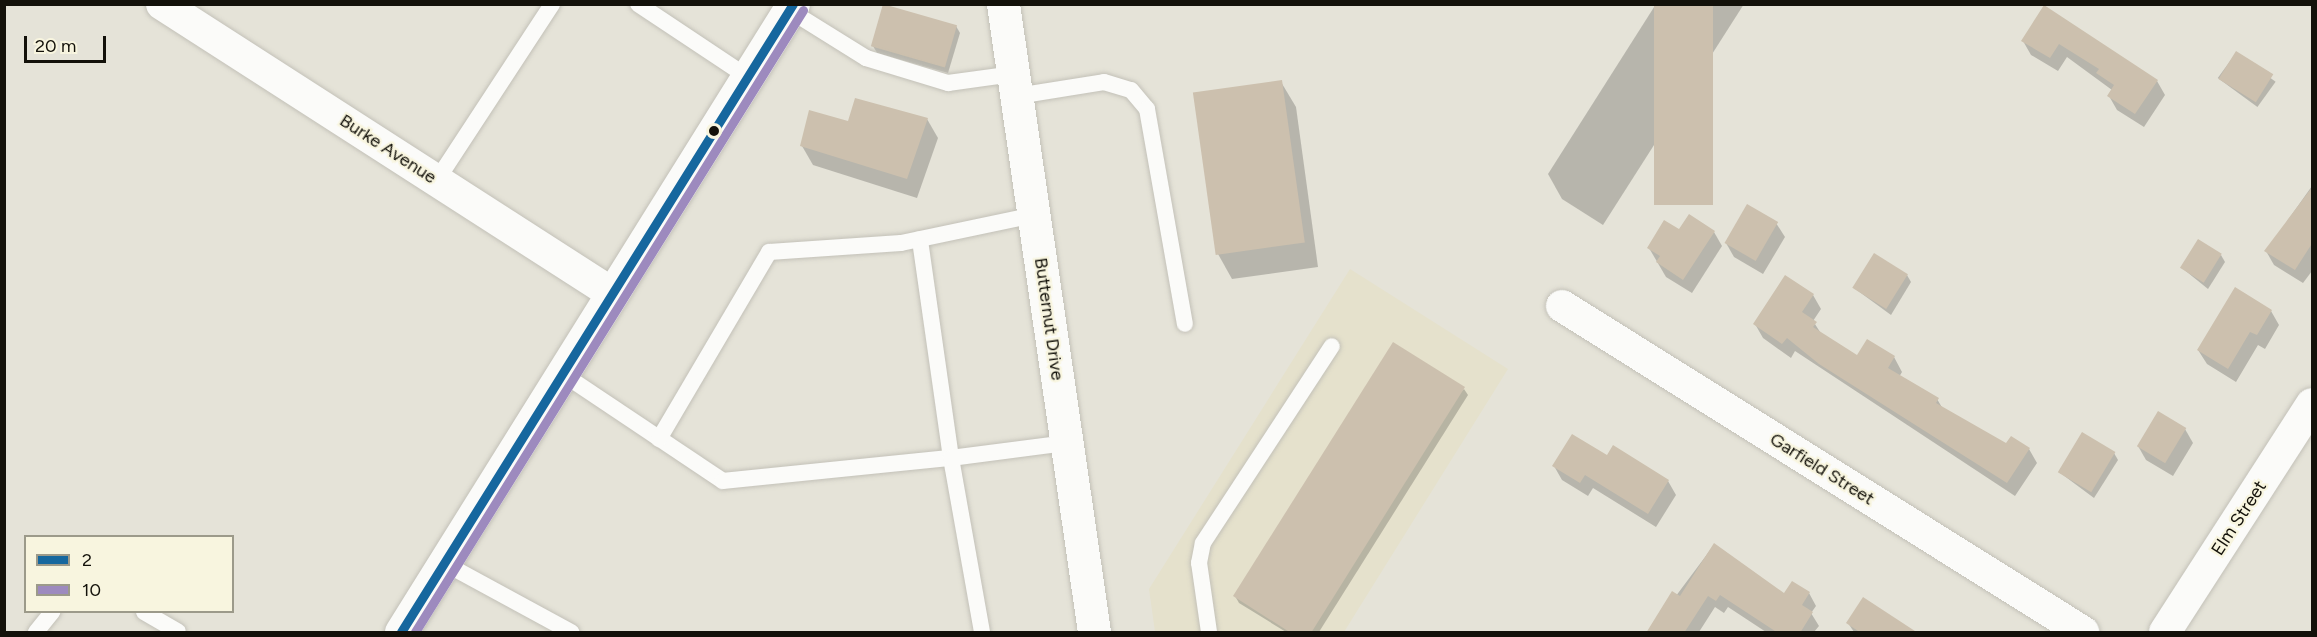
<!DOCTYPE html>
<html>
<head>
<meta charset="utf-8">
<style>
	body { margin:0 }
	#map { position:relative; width:2317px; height:637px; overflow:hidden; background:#e5e3d8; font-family:Figtree,sans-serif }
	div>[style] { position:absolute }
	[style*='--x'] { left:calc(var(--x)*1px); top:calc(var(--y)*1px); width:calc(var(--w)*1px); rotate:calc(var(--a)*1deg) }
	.built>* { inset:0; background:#e5e1cc }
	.shadow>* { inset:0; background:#0003; transform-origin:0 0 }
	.building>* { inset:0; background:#ccc0ae; transform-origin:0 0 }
	.roads { filter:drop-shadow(0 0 2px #c3c1b8) drop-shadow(0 0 2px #c3c1b8) }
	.service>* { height:16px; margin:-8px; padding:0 8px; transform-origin:8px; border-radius:8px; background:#fbfbf9 }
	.minor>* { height:32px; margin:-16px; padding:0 16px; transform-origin:16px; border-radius:16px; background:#fbfbf9 }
	.tertiary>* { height:33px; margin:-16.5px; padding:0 16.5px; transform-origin:16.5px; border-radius:16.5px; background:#fbfbf9 }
	.secondary>* { height:33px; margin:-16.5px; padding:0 16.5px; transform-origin:16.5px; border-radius:16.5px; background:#fbfbf9 }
	.bus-1>* { height:9px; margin:-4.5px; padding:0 4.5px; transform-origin:4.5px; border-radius:4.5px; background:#16679e }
	.bus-2>* { height:9px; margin:-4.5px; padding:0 4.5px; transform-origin:4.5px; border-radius:4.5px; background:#9d8abe }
	.dots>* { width:16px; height:16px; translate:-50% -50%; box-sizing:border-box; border:3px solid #f8f5df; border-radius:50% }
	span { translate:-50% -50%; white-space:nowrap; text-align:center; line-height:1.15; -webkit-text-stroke:4.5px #f8f5df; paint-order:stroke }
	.street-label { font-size:18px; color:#13110a }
	.frame { position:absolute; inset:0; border:6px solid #13110a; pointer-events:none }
	.legend { position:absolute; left:24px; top:535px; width:210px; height:78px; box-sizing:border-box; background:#f8f5df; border:2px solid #9c9a8a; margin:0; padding:8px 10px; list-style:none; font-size:18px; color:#13110a }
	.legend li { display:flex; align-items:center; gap:12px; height:30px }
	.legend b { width:30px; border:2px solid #9c9a8a }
	.scale { position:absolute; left:24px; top:36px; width:82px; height:27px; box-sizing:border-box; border:3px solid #13110a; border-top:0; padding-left:8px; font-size:18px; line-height:21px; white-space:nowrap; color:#13110a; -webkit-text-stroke:4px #f8f5df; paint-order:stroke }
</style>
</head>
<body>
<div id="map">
	<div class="built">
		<i style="clip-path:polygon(1350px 269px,1508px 369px,1344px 632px,1155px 632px,1149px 589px)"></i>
	</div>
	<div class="shadow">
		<i style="clip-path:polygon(1656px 4px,1744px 4px,1603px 225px,1562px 199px,1548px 174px)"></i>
		<i style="clip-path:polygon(2044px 7px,2157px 81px,2165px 95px,2144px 127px,2117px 110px,2109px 96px,2112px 90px,2067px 57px,2058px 71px,2031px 55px,2023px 41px)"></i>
		<i style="clip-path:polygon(956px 26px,960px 33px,948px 73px,877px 53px,873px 46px)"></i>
		<i style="left:2236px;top:53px;width:49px;height:31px;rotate:36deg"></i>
		<i style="clip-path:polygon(1281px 82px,1296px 107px,1318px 267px,1232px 279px,1218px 254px)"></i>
		<i style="clip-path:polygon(927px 119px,938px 138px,917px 198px,813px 165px,802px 146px,849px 123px)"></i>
		<i style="clip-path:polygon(2312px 186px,2312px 271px,2303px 283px,2274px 265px,2266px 251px)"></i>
		<i style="clip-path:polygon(1776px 223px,1785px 237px,1763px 274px,1734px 257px,1726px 243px)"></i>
		<i style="clip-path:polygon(1679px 231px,1714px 232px,1722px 246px,1692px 293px,1666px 277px,1649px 248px)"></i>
		<i style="clip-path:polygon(2221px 255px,2225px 262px,2208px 289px,2182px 268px)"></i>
		<i style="clip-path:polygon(1907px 275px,1911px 282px,1891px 315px,1854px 288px)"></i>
		<i style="clip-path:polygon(1813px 295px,1821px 309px,1813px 321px,1822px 335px,1857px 358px,1894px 357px,1902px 372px,1899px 377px,1937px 399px,1943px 409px,2007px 445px,2029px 449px,2037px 463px,2015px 496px,1795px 351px,1791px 358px,1763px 338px,1755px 324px)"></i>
		<i style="clip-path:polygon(2271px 311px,2279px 325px,2265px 349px,2258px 345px,2236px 382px,2207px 364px,2198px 350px)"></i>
		<i style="clip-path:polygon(1464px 389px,1468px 395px,1319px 632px,1286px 632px,1239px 603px,1235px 596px)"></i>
		<i style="clip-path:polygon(2185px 429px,2193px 443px,2173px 476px,2146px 460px,2138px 446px)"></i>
		<i style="clip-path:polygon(2114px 453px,2118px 460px,2094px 498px,2059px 472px)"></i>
		<i style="clip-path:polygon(1608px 457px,1668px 481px,1676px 495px,1656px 527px,1593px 488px,1588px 496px,1562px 480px,1554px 466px)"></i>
		<i style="clip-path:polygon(1714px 545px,1784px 595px,1809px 593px,1816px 606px,1811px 613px,1819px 626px,1814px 632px,1766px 632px,1728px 607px,1724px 613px,1715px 607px,1699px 632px,1649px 632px)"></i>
		<i style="clip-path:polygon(1848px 623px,1913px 632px,1854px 632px)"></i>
	</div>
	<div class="building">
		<i style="left:883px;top:4px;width:77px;height:44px;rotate:16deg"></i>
		<i style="left:1654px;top:4px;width:59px;height:201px"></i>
		<i style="clip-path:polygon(2044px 5px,2158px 80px,2135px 114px,2107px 96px,2114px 85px,2096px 73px,2099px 69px,2059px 44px,2050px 58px,2021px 41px)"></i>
		<i style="left:2236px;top:51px;width:44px;height:33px;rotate:32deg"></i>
		<i style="left:1282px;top:80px;width:164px;height:90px;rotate:82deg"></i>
		<i style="clip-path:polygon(855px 98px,928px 118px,907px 179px,800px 146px,809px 110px,848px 121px)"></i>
		<i style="clip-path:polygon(2313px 186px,2313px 242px,2295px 270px,2264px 251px)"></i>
		<i style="left:1747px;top:204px;width:36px;height:45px;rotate:30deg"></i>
		<i style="clip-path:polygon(1689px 214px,1715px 231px,1683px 280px,1656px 262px,1660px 256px,1647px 248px,1664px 220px,1679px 229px)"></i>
		<i style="left:2198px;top:239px;width:28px;height:34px;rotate:32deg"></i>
		<i style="left:1874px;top:253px;width:40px;height:41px;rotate:32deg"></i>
		<i style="clip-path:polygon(1785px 275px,1814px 294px,1802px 312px,1817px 322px,1813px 327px,1857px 355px,1867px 339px,1895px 356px,1888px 368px,1939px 398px,1936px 403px,2006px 443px,2011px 436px,2030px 448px,2007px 483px,1819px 364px,1787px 338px,1782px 344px,1753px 324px)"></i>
		<i style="clip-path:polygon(2235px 287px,2272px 310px,2257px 335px,2250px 332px,2228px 369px,2197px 350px)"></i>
		<i style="clip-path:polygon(1393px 342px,1465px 387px,1311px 633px,1291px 633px,1233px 596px)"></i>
		<i style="left:2158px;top:411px;width:33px;height:41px;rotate:31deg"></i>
		<i style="left:2082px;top:432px;width:39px;height:47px;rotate:31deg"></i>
		<i style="clip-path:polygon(1572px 434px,1607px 455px,1613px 445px,1669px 480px,1648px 514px,1585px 475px,1580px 483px,1552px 466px)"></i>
		<i style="clip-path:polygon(1714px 543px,1784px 593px,1792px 581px,1810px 592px,1802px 605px,1813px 612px,1800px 633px,1778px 633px,1720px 595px,1716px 601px,1708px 596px,1684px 633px,1646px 633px,1672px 591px,1680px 596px)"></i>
		<i style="clip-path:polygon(1863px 597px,1918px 633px,1861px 633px,1846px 623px)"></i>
	</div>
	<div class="roads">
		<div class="service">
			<i style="--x:638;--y:4;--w:132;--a:33.6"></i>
			<i style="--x:789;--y:10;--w:91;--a:31.9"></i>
			<i style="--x:866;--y:58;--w:86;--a:17"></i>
			<i style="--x:948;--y:83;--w:67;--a:-7.8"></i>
			<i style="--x:1017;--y:96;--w:88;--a:-9.1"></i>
			<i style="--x:1104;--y:82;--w:28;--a:17"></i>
			<i style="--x:1131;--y:90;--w:25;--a:50"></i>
			<i style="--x:1147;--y:109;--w:218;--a:80"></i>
			<i style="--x:437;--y:180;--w:210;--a:-56.8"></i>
			<i style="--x:563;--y:374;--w:192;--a:33.8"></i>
			<i style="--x:723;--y:481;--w:229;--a:-5.8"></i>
			<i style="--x:951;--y:458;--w:221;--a:-98.1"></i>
			<i style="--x:659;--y:439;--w:217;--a:-59.5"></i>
			<i style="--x:769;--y:252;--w:132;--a:-3.9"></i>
			<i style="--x:901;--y:243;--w:136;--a:-11.9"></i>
			<i style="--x:444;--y:563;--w:145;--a:28.5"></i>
			<i style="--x:144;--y:612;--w:39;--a:30"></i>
			<i style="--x:36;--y:632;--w:26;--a:-51"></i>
			<i style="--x:982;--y:632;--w:177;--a:-100.1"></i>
			<i style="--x:951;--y:458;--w:117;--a:-7.4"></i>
			<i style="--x:1209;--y:632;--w:70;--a:-98.2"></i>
			<i style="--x:1199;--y:563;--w:20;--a:-79"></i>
			<i style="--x:1203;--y:543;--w:235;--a:-56.8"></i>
		</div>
		<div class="minor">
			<i style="--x:162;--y:4;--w:536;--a:32.74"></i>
			<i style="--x:1562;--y:306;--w:615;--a:32.04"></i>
			<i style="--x:2165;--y:632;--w:271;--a:-57.2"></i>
		</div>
		<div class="tertiary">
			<i style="--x:401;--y:632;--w:740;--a:-58.03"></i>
		</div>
		<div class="secondary">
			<i style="--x:1003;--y:4;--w:635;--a:81.75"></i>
		</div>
	</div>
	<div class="bus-1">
		<i style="--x:401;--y:632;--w:740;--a:-58.03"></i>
	</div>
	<div class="bus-2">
		<i style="--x:415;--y:632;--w:733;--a:-58.04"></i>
	</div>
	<div class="dots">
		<i style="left:714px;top:131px;background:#13110a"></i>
	</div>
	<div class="street-label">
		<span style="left:388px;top:149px;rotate:33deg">Burke Avenue</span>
		<span style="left:1049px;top:319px;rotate:82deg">Butternut Drive</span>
		<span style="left:1822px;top:469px;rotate:32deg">Garfield Street</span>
		<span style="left:2239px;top:518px;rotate:-57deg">Elm Street</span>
	</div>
	<div class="frame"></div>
	<ul class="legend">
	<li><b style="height:8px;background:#16679e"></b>2</li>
	<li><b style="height:8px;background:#9d8abe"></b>10</li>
	</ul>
	<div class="scale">20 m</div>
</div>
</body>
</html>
